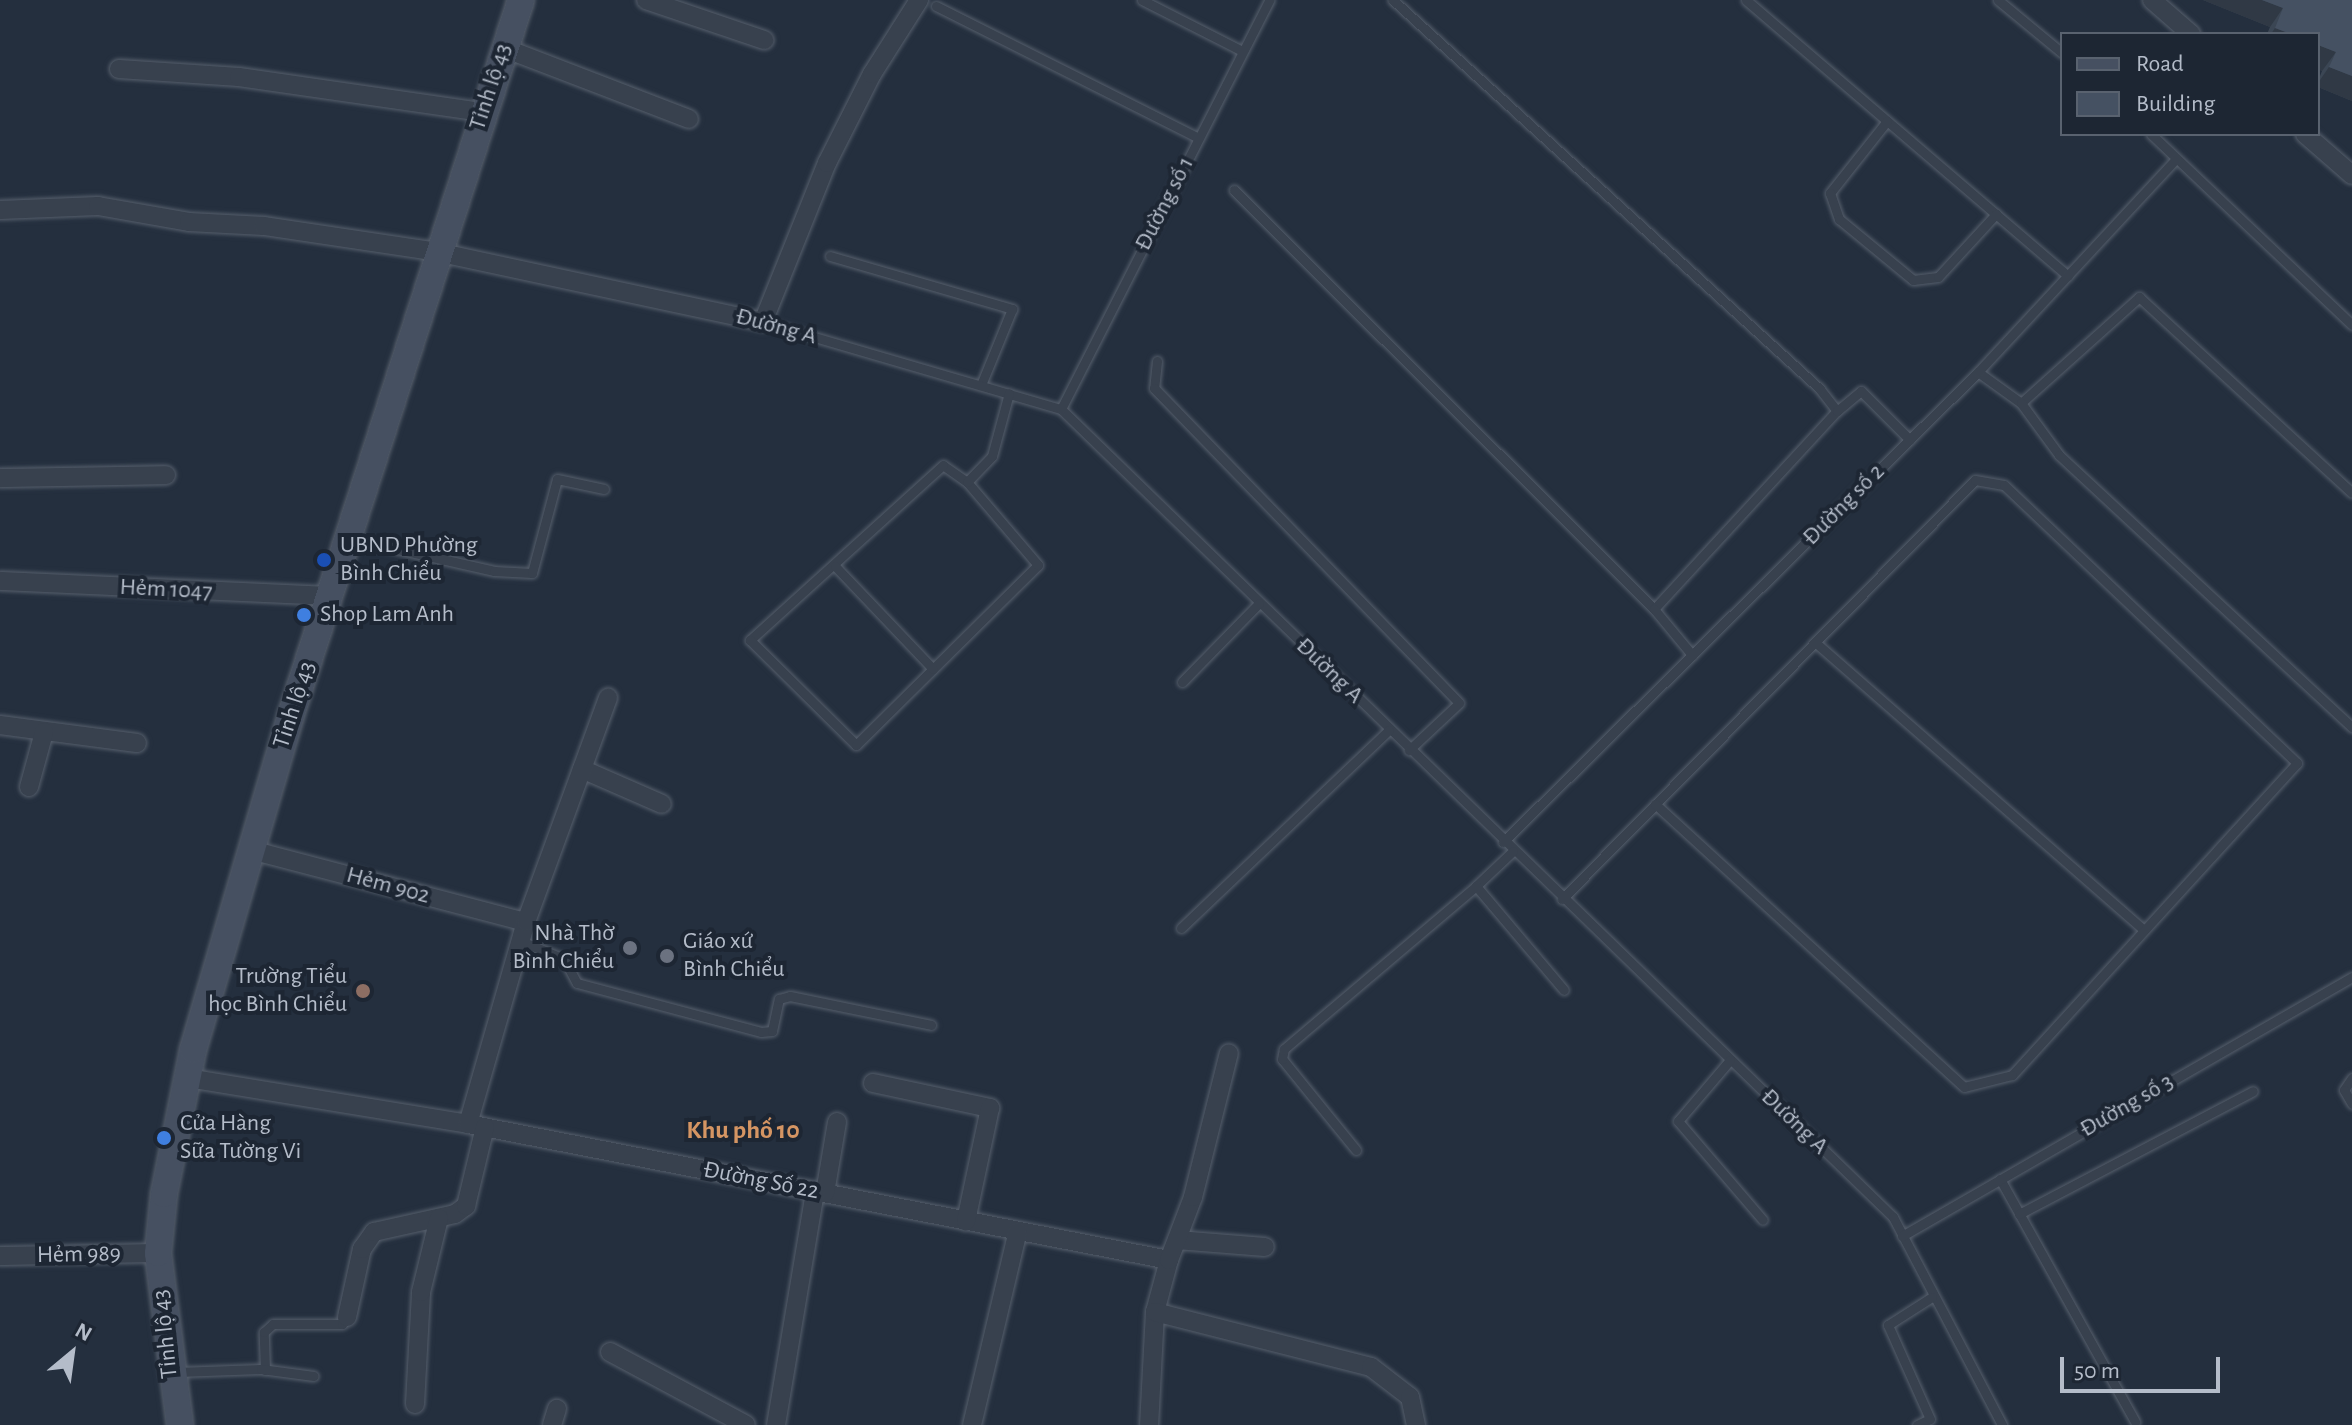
<!DOCTYPE html>
<html>
<head>
<meta charset="utf-8">
<style>
	body { margin:0 }
	#map { position:relative; width:2352px; height:1425px; overflow:hidden; background:#242f3e; font-family:"Alegreya Sans",sans-serif }
	div>[style] { position:absolute }
	[style*='--x'] { left:calc(var(--x)*1px); top:calc(var(--y)*1px); width:calc(var(--w)*1px); rotate:calc(var(--a)*1deg) }
	.roads { filter:drop-shadow(0 0 2px #565f6c) drop-shadow(0 0 2px #565f6c) }
	.lane>* { height:9px; margin:-4.5px; padding:0 4.5px; transform-origin:4.5px; border-radius:4.5px; background:#38414e }
	.street>* { height:18px; margin:-9px; padding:0 9px; transform-origin:9px; border-radius:9px; background:#38414e }
	.secondary>* { height:26px; margin:-13px; padding:0 13px; transform-origin:13px; border-radius:13px; background:#465061 }
	.wall>* { inset:0; background:#3b4654 }
	.shaded-wall>* { inset:0; background:#303945 }
	.building>* { inset:0; background:#455162 }
	.dots>* { width:22px; height:22px; translate:-50% -50%; box-sizing:border-box; border:4px solid #1d2633; border-radius:50% }
	span { translate:-50% -50%; white-space:nowrap; text-align:center; line-height:1.15; -webkit-text-stroke:8px #1d2633; paint-order:stroke }
	.street-label { font-size:24px; color:#b4bcc9 }
	.poi-label { font-size:24px; color:#b4bcc9 }
	.left { translate:0 -50%; text-align:left }
	.right { translate:-100% -50%; text-align:right }
	.neighbourhood-label { font-size:26px; color:#d59563; font-weight:700 }
	.legend { position:absolute; left:2060px; top:32px; width:260px; height:104px; box-sizing:border-box; background:#1d2633; border:2px solid #59626f; margin:0; padding:10px 14px; list-style:none; font-size:24px; color:#b4bcc9 }
	.legend li { display:flex; align-items:center; gap:16px; height:40px }
	.legend b { width:40px; border:2px solid #59626f }
	.north { position:absolute; left:32px; top:1313px; width:80px; height:80px; -webkit-text-stroke:6px #1d2633; paint-order:stroke; rotate:29deg; font-size:22px; font-weight:700; line-height:32px; text-align:center; color:#b4bcc9 }
	.north::after { content:''; display:block; margin:auto; width:28px; height:36px; background:#b4bcc9; clip-path:polygon(50% 0,100% 100%,50% 72%,0 100%) }
	.scale { position:absolute; left:2060px; top:1357px; width:160px; height:36px; box-sizing:border-box; border:4px solid #b4bcc9; border-top:0; padding-left:10px; font-size:24px; line-height:28px; white-space:nowrap; color:#b4bcc9; -webkit-text-stroke:6px #1d2633; paint-order:stroke }
</style>
</head>
<body>
<div id="map">
	<div class="roads">
		<div class="lane">
			<i style="--x:1142;--y:0;--w:112;--a:27"></i>
			<i style="--x:1746;--y:0;--w:424;--a:40.6"></i>
			<i style="--x:1998;--y:0;--w:83;--a:39.6"></i>
			<i style="--x:936;--y:6;--w:294;--a:26.7"></i>
			<i style="--x:1887;--y:121;--w:92;--a:128.4"></i>
			<i style="--x:1830;--y:193;--w:28;--a:71"></i>
			<i style="--x:1839;--y:219;--w:96;--a:39.5"></i>
			<i style="--x:1913;--y:280;--w:25;--a:-7"></i>
			<i style="--x:1938;--y:277;--w:86;--a:-47.4"></i>
			<i style="--x:2151;--y:134;--w:277;--a:43.5"></i>
			<i style="--x:1234;--y:190;--w:593;--a:44.93"></i>
			<i style="--x:1654;--y:609;--w:270;--a:-47.3"></i>
			<i style="--x:1837;--y:411;--w:28;--a:-128"></i>
			<i style="--x:1820;--y:389;--w:578;--a:-137.67"></i>
			<i style="--x:830;--y:256;--w:190;--a:16.2"></i>
			<i style="--x:1012;--y:309;--w:82;--a:112.2"></i>
			<i style="--x:763;--y:322;--w:310;--a:16.3"></i>
			<i style="--x:1061;--y:409;--w:1160;--a:44.16"></i>
			<i style="--x:1893;--y:1217;--w:235;--a:62.3"></i>
			<i style="--x:1157;--y:361;--w:27;--a:96"></i>
			<i style="--x:1154;--y:388;--w:438;--a:45.9"></i>
			<i style="--x:1459;--y:703;--w:69;--a:136.8"></i>
			<i style="--x:1978;--y:372;--w:53;--a:35.8"></i>
			<i style="--x:2021;--y:403;--w:159;--a:-41.9"></i>
			<i style="--x:2139;--y:297;--w:289;--a:42.6"></i>
			<i style="--x:2021;--y:403;--w:64;--a:53.8"></i>
			<i style="--x:2059;--y:455;--w:400;--a:42.9"></i>
			<i style="--x:1061;--y:409;--w:459;--a:-63"></i>
			<i style="--x:1837;--y:411;--w:31;--a:-40"></i>
			<i style="--x:1861;--y:391;--w:69;--a:45"></i>
			<i style="--x:967;--y:482;--w:29;--a:-145"></i>
			<i style="--x:943;--y:465;--w:261;--a:137.8"></i>
			<i style="--x:750;--y:640;--w:149;--a:44.7"></i>
			<i style="--x:856;--y:745;--w:256;--a:-44.7"></i>
			<i style="--x:1038;--y:565;--w:109;--a:-130.5"></i>
			<i style="--x:967;--y:482;--w:36;--a:-46"></i>
			<i style="--x:992;--y:456;--w:65;--a:-74.9"></i>
			<i style="--x:349;--y:538;--w:149;--a:12.8"></i>
			<i style="--x:494;--y:571;--w:38;--a:3"></i>
			<i style="--x:532;--y:573;--w:97;--a:-75.1"></i>
			<i style="--x:557;--y:479;--w:48;--a:12"></i>
			<i style="--x:835;--y:566;--w:142;--a:46.4"></i>
			<i style="--x:1654;--y:609;--w:60;--a:50.4"></i>
			<i style="--x:1815;--y:642;--w:437;--a:41.2"></i>
			<i style="--x:1182;--y:682;--w:110;--a:-45.7"></i>
			<i style="--x:1503;--y:842;--w:668;--a:-44.7"></i>
			<i style="--x:1978;--y:372;--w:291;--a:-47.1"></i>
			<i style="--x:1513;--y:851;--w:51;--a:136.6"></i>
			<i style="--x:1476;--y:886;--w:136;--a:49.8"></i>
			<i style="--x:1562;--y:899;--w:588;--a:-45.41"></i>
			<i style="--x:1975;--y:480;--w:29;--a:10"></i>
			<i style="--x:2004;--y:485;--w:404;--a:43.5"></i>
			<i style="--x:2297;--y:763;--w:423;--a:132.4"></i>
			<i style="--x:2012;--y:1075;--w:49;--a:166"></i>
			<i style="--x:1964;--y:1087;--w:419;--a:-137.5"></i>
			<i style="--x:1181;--y:928;--w:287;--a:-43.6"></i>
			<i style="--x:521;--y:941;--w:47;--a:22.7"></i>
			<i style="--x:564;--y:959;--w:27;--a:62"></i>
			<i style="--x:577;--y:983;--w:190;--a:14.9"></i>
			<i style="--x:761;--y:1032;--w:11;--a:-5"></i>
			<i style="--x:772;--y:1031;--w:33;--a:-78"></i>
			<i style="--x:779;--y:999;--w:11;--a:-15"></i>
			<i style="--x:790;--y:996;--w:144;--a:11.6"></i>
			<i style="--x:1730;--y:1060;--w:80;--a:130.4"></i>
			<i style="--x:1678;--y:1121;--w:130;--a:49.4"></i>
			<i style="--x:2352;--y:1078;--w:14;--a:124"></i>
			<i style="--x:2344;--y:1090;--w:16;--a:60"></i>
			<i style="--x:1356;--y:1150;--w:117;--a:-129.1"></i>
			<i style="--x:1282;--y:1059;--w:10;--a:-79"></i>
			<i style="--x:1284;--y:1049;--w:252;--a:-40.3"></i>
			<i style="--x:2000;--y:1179;--w:278;--a:60.9"></i>
			<i style="--x:2019;--y:1214;--w:264;--a:-27.7"></i>
			<i style="--x:1902;--y:1236;--w:519;--a:-29.92"></i>
			<i style="--x:265;--y:1370;--w:38;--a:-92"></i>
			<i style="--x:264;--y:1332;--w:12;--a:-42"></i>
			<i style="--x:273;--y:1324;--w:69;--a:0"></i>
			<i style="--x:342;--y:1324;--w:9;--a:-54"></i>
			<i style="--x:177;--y:1372;--w:84;--a:-2"></i>
			<i style="--x:261;--y:1369;--w:53;--a:7.5"></i>
			<i style="--x:1917;--y:1425;--w:14;--a:-25"></i>
			<i style="--x:1930;--y:1419;--w:103;--a:-114.1"></i>
			<i style="--x:1888;--y:1325;--w:52;--a:-32.5"></i>
		</div>
		<div class="street">
			<i style="--x:646;--y:0;--w:125;--a:18.7"></i>
			<i style="--x:2152;--y:0;--w:52;--a:41.1"></i>
			<i style="--x:504;--y:48;--w:198;--a:21"></i>
			<i style="--x:119;--y:69;--w:120;--a:3.8"></i>
			<i style="--x:239;--y:77;--w:246;--a:8.2"></i>
			<i style="--x:2305;--y:134;--w:62;--a:41.1"></i>
			<i style="--x:0;--y:210;--w:98;--a:-2.3"></i>
			<i style="--x:98;--y:206;--w:92;--a:10"></i>
			<i style="--x:189;--y:222;--w:75;--a:3.1"></i>
			<i style="--x:264;--y:226;--w:175;--a:8.5"></i>
			<i style="--x:437;--y:252;--w:333;--a:12.1"></i>
			<i style="--x:763;--y:322;--w:171;--a:-68.1"></i>
			<i style="--x:827;--y:163;--w:100;--a:-63.2"></i>
			<i style="--x:872;--y:74;--w:88;--a:-57.6"></i>
			<i style="--x:0;--y:478;--w:166;--a:-1"></i>
			<i style="--x:0;--y:581;--w:332;--a:2.6"></i>
			<i style="--x:0;--y:725;--w:138;--a:7.5"></i>
			<i style="--x:582;--y:769;--w:87;--a:23.6"></i>
			<i style="--x:29;--y:787;--w:57;--a:-74.7"></i>
			<i style="--x:251;--y:850;--w:284;--a:14.7"></i>
			<i style="--x:188;--y:1078;--w:284;--a:9.3"></i>
			<i style="--x:468;--y:1124;--w:714;--a:10.98"></i>
			<i style="--x:1169;--y:1260;--w:54;--a:105.1"></i>
			<i style="--x:1155;--y:1312;--w:113;--a:93"></i>
			<i style="--x:873;--y:1083;--w:120;--a:12.1"></i>
			<i style="--x:990;--y:1108;--w:116;--a:102"></i>
			<i style="--x:468;--y:1124;--w:210;--a:-74"></i>
			<i style="--x:526;--y:922;--w:239;--a:-69.9"></i>
			<i style="--x:825;--y:1193;--w:72;--a:-80.4"></i>
			<i style="--x:1177;--y:1240;--w:88;--a:4.5"></i>
			<i style="--x:0;--y:1256;--w:158;--a:-1.1"></i>
			<i style="--x:1169;--y:1260;--w:67;--a:-69.1"></i>
			<i style="--x:1193;--y:1197;--w:148;--a:-76"></i>
			<i style="--x:1155;--y:1312;--w:223;--a:14.3"></i>
			<i style="--x:1371;--y:1367;--w:49;--a:37.6"></i>
			<i style="--x:1410;--y:1397;--w:29;--a:78"></i>
			<i style="--x:347;--y:1317;--w:70;--a:-77.6"></i>
			<i style="--x:362;--y:1249;--w:21;--a:-55"></i>
			<i style="--x:374;--y:1232;--w:83;--a:-12.5"></i>
			<i style="--x:455;--y:1214;--w:14;--a:-36"></i>
			<i style="--x:466;--y:1206;--w:81;--a:-76.5"></i>
			<i style="--x:610;--y:1352;--w:154;--a:28.2"></i>
			<i style="--x:415;--y:1404;--w:112;--a:-86.9"></i>
			<i style="--x:421;--y:1292;--w:76;--a:-76.3"></i>
			<i style="--x:552;--y:1425;--w:17;--a:-73"></i>
			<i style="--x:776;--y:1425;--w:237;--a:-80.5"></i>
			<i style="--x:972;--y:1425;--w:199;--a:-76.7"></i>
		</div>
		<div class="secondary">
			<i style="--x:180;--y:1425;--w:173;--a:-97.3"></i>
			<i style="--x:158;--y:1253;--w:59;--a:-84.2"></i>
			<i style="--x:164;--y:1194;--w:147;--a:-78.6"></i>
			<i style="--x:193;--y:1050;--w:349;--a:-73.7"></i>
			<i style="--x:291;--y:715;--w:751;--a:-72.17"></i>
		</div>
	</div>
	<div class="wall">
		<i style="clip-path:polygon(2203px 0,2352px 0,2352px 101px,2318px 87px,2318px 81px,2322px 71px,2318px 69px,2318px 34px,2267px 34px,2270px 27px)"></i>
	</div>
	<div class="shaded-wall">
		<i style="clip-path:polygon(2203px 0,2262px 0,2283px 8px,2270px 27px)"></i>
		<i style="clip-path:polygon(2275px 28px,2291px 34px,2271px 34px)"></i>
		<i style="clip-path:polygon(2318px 45px,2336px 52px,2322px 71px,2318px 69px)"></i>
		<i style="clip-path:polygon(2329px 67px,2352px 76px,2352px 101px,2318px 87px,2318px 83px)"></i>
	</div>
	<div class="building">
		<i style="clip-path:polygon(2262px 0,2352px 0,2352px 76px,2329px 67px,2336px 52px,2318px 45px,2318px 34px,2291px 34px,2275px 28px,2283px 8px)"></i>
	</div>
	<div class="dots">
		<i style="left:324px;top:560px;background:#1a4fb4"></i>
		<i style="left:304px;top:615px;background:#3f7fe0"></i>
		<i style="left:630px;top:948px;background:#6b7280"></i>
		<i style="left:667px;top:956px;background:#6b7280"></i>
		<i style="left:363px;top:991px;background:#8d6e63"></i>
		<i style="left:164px;top:1138px;background:#3f7fe0"></i>
	</div>
	<div class="street-label">
		<span style="left:491px;top:87px;rotate:-72deg">Tỉnh lộ 43</span>
		<span style="left:1165px;top:204px;rotate:-63deg">Đường số 1</span>
		<span style="left:776px;top:327px;rotate:15deg">Đường A</span>
		<span style="left:1844px;top:505px;rotate:-45deg">Đường số 2</span>
		<span style="left:166px;top:590px;rotate:3deg">Hẻm 1047</span>
		<span style="left:1329px;top:671px;rotate:44deg">Đường A</span>
		<span style="left:295px;top:705px;rotate:-72deg">Tỉnh lộ 43</span>
		<span style="left:388px;top:886px;rotate:15deg">Hẻm 902</span>
		<span style="left:2127px;top:1106px;rotate:-30deg">Đường số 3</span>
		<span style="left:1794px;top:1122px;rotate:44deg">Đường A</span>
		<span style="left:761px;top:1181px;rotate:11deg">Đường Số 22</span>
		<span style="left:79px;top:1255px;rotate:-1deg">Hẻm 989</span>
		<span style="left:166px;top:1334px;rotate:-96deg">Tỉnh lộ 43</span>
	</div>
	<div class="poi-label">
		<span class="left" style="left:340px;top:560px">UBND Phường<br>Bình Chiểu</span>
		<span class="left" style="left:320px;top:615px">Shop Lam Anh</span>
		<span class="right" style="left:614px;top:948px">Nhà Thờ<br>Bình Chiểu</span>
		<span class="left" style="left:683px;top:956px">Giáo xứ<br>Bình Chiểu</span>
		<span class="right" style="left:347px;top:991px">Trường Tiểu<br>học Bình Chiểu</span>
		<span class="left" style="left:180px;top:1138px">Cửa Hàng<br>Sữa Tường Vi</span>
	</div>
	<div class="neighbourhood-label">
		<span style="left:743px;top:1131px">Khu phố 10</span>
	</div>
	<ul class="legend">
	<li><b style="height:10px;background:#465061"></b>Road</li>
	<li><b style="height:22px;background:#455162"></b>Building</li>
	</ul>
	<div class="north">N</div>
	<div class="scale">50 m</div>
</div>
</body>
</html>
